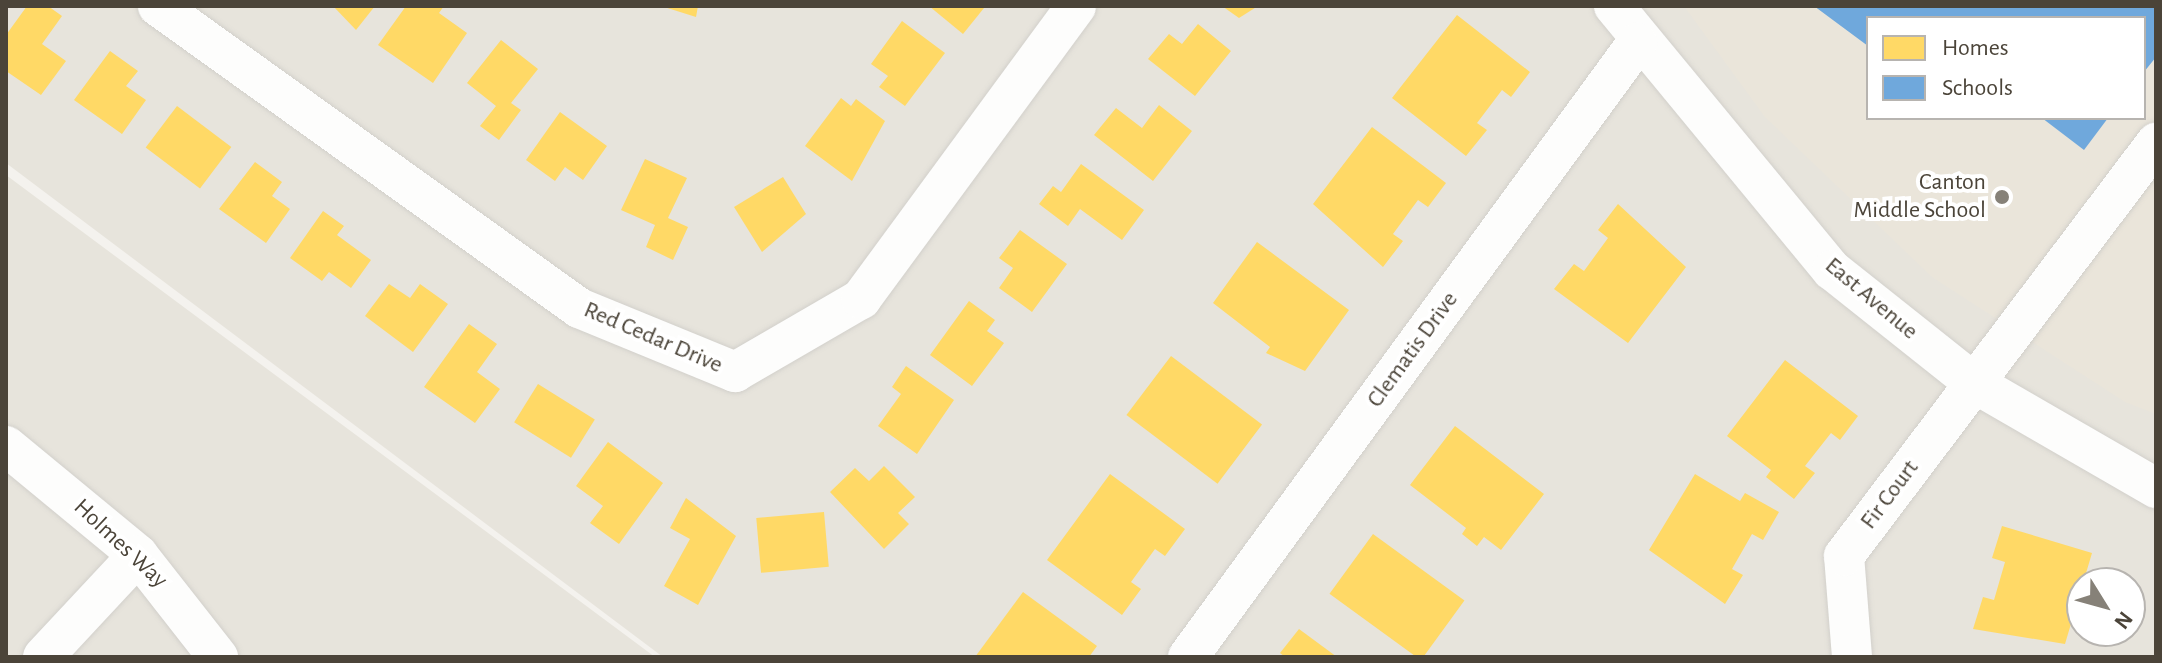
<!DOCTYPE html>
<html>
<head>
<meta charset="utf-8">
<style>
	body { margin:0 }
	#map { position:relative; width:2162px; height:663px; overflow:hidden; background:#f4f2ee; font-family:"Alegreya Sans",sans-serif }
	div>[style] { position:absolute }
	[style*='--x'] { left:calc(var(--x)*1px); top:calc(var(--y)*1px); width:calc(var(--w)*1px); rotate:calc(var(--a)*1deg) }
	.residential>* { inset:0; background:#e7e4dc }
	.education>* { inset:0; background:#eae5da }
	.homes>* { inset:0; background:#ffd966; transform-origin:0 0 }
	.schools>* { inset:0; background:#6fa8dc }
	.roads { filter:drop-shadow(0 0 2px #d2d0cb) drop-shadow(0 0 2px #d2d0cb) }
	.minor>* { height:40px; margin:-20px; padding:0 20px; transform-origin:20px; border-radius:20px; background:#fdfdfc }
	.dots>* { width:22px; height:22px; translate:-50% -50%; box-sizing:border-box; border:4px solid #fff; border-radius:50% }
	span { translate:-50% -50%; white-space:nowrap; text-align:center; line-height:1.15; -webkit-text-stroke:8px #fff; paint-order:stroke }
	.poi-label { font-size:24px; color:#4b4439 }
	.right { translate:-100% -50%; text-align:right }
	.street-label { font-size:24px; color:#4b4439 }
	.frame { position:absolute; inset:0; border:8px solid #4b4439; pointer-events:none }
	.legend { position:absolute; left:1866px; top:16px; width:280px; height:104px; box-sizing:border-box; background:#fff; border:2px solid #b7b4b0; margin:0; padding:10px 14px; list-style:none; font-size:24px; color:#4b4439 }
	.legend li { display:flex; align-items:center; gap:16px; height:40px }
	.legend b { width:40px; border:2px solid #b7b4b0 }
	.north { position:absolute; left:2066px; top:567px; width:80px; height:80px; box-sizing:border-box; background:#fff; border:2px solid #b7b4b0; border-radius:50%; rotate:127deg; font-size:22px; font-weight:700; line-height:32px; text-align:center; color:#4b4439 }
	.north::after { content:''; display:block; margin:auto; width:28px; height:36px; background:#868178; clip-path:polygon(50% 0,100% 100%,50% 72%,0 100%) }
</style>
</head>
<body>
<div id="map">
	<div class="residential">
		<i style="clip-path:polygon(evenodd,6px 6px,2156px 6px,2156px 657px,663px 657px,6px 163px,6px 6px,1868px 18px,2144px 18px,2144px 118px,1868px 118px,1868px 18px,6px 6px,2082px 583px,2130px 583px,2130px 631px,2082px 631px,2082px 583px)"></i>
		<i style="clip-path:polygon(6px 175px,655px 657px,6px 657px)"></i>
	</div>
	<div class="education">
		<i style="clip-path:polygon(evenodd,1684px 6px,2156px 6px,2156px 414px,2125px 402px,1932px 277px,1765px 117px,1684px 6px,1868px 18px,2144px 18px,2144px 118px,1868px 118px,1868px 18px)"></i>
	</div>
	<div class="homes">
		<i style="clip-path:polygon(27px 6px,48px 6px,62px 16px,42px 44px,66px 61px,41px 95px,6px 71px,6px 35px)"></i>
		<i style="clip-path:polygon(333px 6px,375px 6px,356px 30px)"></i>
		<i style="clip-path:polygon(406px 6px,444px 6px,439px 13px,467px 33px,433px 83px,378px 45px)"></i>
		<i style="clip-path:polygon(661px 6px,698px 6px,696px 17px)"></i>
		<i style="clip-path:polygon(929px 6px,982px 6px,984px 8px,963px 34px)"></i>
		<i style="clip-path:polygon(1222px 6px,1258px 6px,1239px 18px)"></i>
		<i style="clip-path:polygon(1457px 15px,1530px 72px,1511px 97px,1502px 90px,1477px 123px,1487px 130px,1466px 156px,1392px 98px)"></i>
		<i style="clip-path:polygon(902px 21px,945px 53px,905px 106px,879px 87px,888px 76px,871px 64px)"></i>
		<i style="clip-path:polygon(1198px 24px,1231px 51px,1195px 96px,1148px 59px,1169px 34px,1182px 44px)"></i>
		<i style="clip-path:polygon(501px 40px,538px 69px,511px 103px,521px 110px,499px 140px,480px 126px,496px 106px,467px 83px)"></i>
		<i style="clip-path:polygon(110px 51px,138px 71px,126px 86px,146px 100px,122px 134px,74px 100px)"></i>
		<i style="clip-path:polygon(841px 98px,851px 106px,856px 99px,885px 121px,852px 181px,805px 146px)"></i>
		<i style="clip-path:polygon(1159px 105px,1192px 131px,1153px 181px,1094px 135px,1116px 108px,1142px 128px)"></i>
		<i style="left:177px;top:106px;width:68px;height:52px;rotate:37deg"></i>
		<i style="clip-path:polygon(560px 112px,607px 146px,583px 180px,565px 167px,555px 181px,526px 160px)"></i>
		<i style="clip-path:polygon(1372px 127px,1446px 183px,1428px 207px,1418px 200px,1393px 234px,1403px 241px,1383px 267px,1313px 204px)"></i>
		<i style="clip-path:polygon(645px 159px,687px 178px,668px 218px,688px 227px,673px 260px,646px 247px,655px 225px,621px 210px)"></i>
		<i style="clip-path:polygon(255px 162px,282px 182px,272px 196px,290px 209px,266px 243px,219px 209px)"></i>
		<i style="clip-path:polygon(1081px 164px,1144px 210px,1122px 240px,1080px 209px,1068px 226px,1039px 204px,1053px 186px,1061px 192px)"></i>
		<i style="clip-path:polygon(783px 177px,806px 214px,762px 252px,734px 207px)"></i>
		<i style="clip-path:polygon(1618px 204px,1686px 267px,1628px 343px,1554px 289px,1574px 264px,1584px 271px,1608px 238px,1598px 230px)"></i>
		<i style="clip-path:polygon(323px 211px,344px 226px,337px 235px,371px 260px,351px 288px,329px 272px,322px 281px,290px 258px)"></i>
		<i style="clip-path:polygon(1020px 230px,1067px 264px,1032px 312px,999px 288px,1013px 268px,999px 258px)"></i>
		<i style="clip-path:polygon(1257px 242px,1349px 310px,1305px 371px,1266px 353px,1270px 347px,1213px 303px)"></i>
		<i style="clip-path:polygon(389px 284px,410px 298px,420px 284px,448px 304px,413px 352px,365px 316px)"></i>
		<i style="clip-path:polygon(969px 301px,995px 320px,987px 331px,1004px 343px,972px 386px,930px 355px)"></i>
		<i style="clip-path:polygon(469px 324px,497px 344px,477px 372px,500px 389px,475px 423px,424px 387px)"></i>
		<i style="left:1171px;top:356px;width:114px;height:74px;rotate:37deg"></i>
		<i style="clip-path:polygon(1785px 360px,1858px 416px,1840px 440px,1831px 433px,1805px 466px,1815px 473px,1794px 499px,1766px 477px,1771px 470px,1727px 436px)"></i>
		<i style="clip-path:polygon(906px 366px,954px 400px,917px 454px,878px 426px,901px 394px,892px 387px)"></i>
		<i style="left:538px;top:384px;width:67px;height:45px;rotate:32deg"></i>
		<i style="clip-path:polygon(1455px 426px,1544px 494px,1501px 550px,1484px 537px,1477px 546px,1462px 534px,1466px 528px,1410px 485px)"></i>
		<i style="clip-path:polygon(608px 442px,663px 483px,619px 544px,590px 523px,603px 506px,576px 486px)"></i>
		<i style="clip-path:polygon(884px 466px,915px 497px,898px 513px,909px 524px,884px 549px,830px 492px,855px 468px,869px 481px)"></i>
		<i style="clip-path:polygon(1110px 474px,1185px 529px,1165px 556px,1155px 549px,1131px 582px,1141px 589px,1122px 615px,1047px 560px)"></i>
		<i style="clip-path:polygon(1695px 474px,1740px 501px,1745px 493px,1779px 512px,1763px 540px,1752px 534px,1732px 569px,1743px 575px,1725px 604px,1649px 550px)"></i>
		<i style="clip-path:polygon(686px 498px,736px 536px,698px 605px,664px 586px,690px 539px,670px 528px)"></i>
		<i style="left:824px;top:512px;width:55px;height:68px;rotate:85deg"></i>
		<i style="clip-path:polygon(2002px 526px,2092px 553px,2065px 644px,1973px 629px,1983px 597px,1994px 600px,2005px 562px,1992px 558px)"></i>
		<i style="left:1373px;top:534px;width:113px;height:74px;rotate:36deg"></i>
		<i style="clip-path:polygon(1023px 592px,1097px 646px,1089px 657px,975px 657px)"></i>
		<i style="clip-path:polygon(1299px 629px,1337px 657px,1285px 657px,1280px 653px)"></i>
	</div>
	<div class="schools">
		<i style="clip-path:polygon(1814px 6px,2156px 6px,2156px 57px,2144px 72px,2144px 18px,1868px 18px,1868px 46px)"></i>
		<i style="clip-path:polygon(2042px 118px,2108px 118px,2084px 150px)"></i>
	</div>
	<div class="roads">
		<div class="minor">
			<i style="--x:158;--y:6;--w:518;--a:35.65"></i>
			<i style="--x:579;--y:308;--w:169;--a:22.3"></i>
			<i style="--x:735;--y:372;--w:146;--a:-30.1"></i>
			<i style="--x:861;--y:299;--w:363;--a:-53.7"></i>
			<i style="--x:1614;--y:6;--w:342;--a:50.5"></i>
			<i style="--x:1832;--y:270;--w:181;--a:38.5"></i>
			<i style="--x:1974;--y:383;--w:210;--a:30"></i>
			<i style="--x:6;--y:446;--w:171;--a:39.5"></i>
			<i style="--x:138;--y:555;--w:130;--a:51.9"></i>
			<i style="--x:43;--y:657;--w:139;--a:-47"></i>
			<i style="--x:1188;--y:657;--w:761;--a:-53.82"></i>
			<i style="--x:1852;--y:657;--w:101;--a:-94.5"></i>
			<i style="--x:1844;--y:556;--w:518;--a:-52.93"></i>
		</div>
	</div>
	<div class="dots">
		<i style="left:2002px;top:197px;background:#868178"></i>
	</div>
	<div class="poi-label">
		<span class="right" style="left:1986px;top:197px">Canton<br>Middle School</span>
	</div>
	<div class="street-label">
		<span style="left:1871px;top:299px;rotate:40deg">East Avenue</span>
		<span style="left:653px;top:338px;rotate:23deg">Red Cedar Drive</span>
		<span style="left:1413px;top:350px;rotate:-54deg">Clematis Drive</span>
		<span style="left:1890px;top:495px;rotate:-53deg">Fir Court</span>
		<span style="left:120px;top:544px;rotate:43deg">Holmes Way</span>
	</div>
	<div class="frame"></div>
	<ul class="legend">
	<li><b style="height:22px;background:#ffd966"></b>Homes</li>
	<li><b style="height:22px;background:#6fa8dc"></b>Schools</li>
	</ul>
	<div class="north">N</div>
</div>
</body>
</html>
